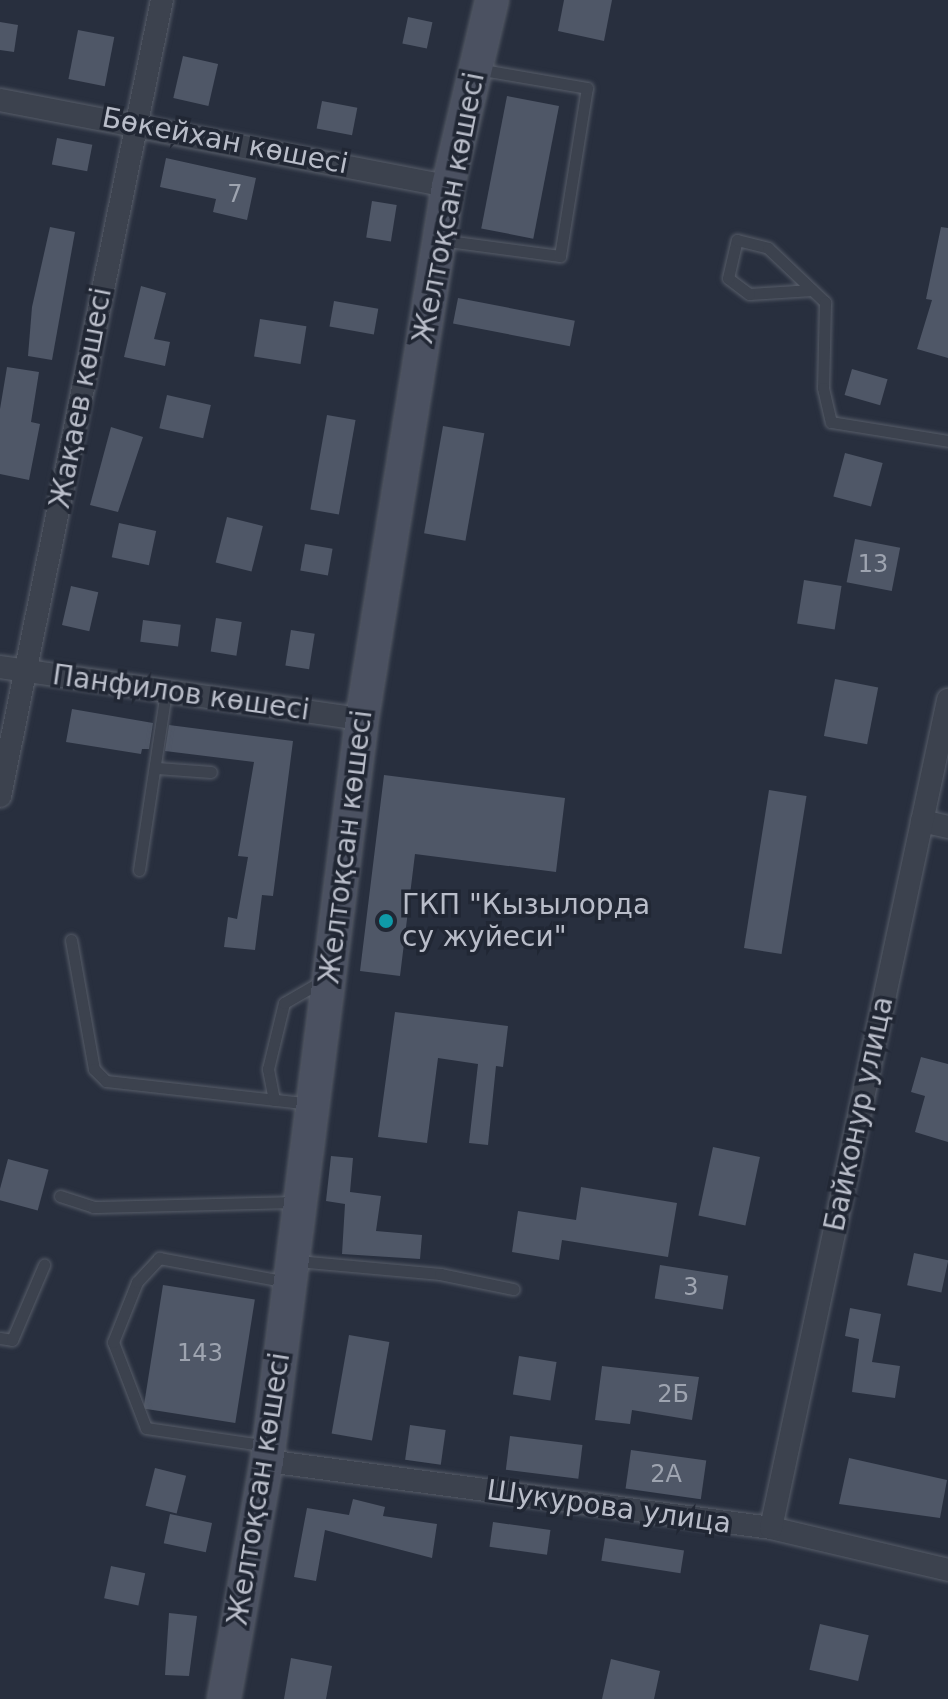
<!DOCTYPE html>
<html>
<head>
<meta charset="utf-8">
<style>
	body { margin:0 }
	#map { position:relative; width:948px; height:1699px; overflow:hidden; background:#282f3e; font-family:"DejaVu Sans",sans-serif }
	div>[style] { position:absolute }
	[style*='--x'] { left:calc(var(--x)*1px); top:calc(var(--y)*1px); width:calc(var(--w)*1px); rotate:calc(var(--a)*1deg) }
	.building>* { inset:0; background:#4f5767; transform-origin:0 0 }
	.roads { filter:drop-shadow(0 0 2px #575d69) drop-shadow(0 0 2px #575d69) }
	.lane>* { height:11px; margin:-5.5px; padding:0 5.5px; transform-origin:5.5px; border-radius:5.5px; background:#3c424e }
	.street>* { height:22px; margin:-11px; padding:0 11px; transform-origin:11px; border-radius:11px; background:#3c424e }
	.secondary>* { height:32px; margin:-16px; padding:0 16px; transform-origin:16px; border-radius:16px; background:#4b5161 }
	.dots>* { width:22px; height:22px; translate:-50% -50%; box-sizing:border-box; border:4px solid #212734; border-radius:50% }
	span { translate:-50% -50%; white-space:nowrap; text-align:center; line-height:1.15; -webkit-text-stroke:7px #212734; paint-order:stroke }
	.number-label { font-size:24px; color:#9ea4b0 }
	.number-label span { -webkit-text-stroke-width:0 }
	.street-label { font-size:28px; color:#b9bdc9 }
	.poi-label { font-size:28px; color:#b9bdc9 }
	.left { translate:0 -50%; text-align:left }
</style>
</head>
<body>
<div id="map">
	<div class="building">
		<i style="clip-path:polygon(564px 0,612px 0,604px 41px,558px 31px)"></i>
		<i style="left:408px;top:17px;width:25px;height:27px;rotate:12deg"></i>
		<i style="clip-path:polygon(0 22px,18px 25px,14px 52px,0 50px)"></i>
		<i style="left:78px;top:30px;width:37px;height:50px;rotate:11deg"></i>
		<i style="left:183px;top:56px;width:36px;height:43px;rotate:13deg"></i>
		<i style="left:507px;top:96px;width:53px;height:135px;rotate:11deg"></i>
		<i style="left:322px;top:101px;width:36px;height:28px;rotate:11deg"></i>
		<i style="left:57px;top:138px;width:36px;height:27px;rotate:11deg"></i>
		<i style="clip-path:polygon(166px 158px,256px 178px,247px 220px,213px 212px,216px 199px,160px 187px)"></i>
		<i style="left:372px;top:201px;width:25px;height:37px;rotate:9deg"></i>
		<i style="clip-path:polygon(50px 227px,75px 232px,52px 360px,28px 356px,32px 307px)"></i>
		<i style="clip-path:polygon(941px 227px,948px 228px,948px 358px,917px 349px,932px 300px,926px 299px)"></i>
		<i style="clip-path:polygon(141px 286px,166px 293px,154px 339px,170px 342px,165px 366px,124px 357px)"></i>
		<i style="left:458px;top:298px;width:119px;height:26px;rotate:11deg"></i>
		<i style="left:334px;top:301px;width:45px;height:26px;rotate:10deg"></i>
		<i style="left:260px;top:319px;width:47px;height:38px;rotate:9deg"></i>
		<i style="clip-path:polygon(7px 367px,39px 372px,31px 422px,40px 424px,29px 480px,0 474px,0 409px)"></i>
		<i style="left:852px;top:369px;width:37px;height:27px;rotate:16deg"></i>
		<i style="left:167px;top:395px;width:45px;height:34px;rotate:13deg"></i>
		<i style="left:327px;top:415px;width:29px;height:96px;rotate:10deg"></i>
		<i style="left:443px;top:426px;width:42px;height:109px;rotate:10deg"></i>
		<i style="clip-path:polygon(111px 427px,143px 437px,118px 512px,90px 505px)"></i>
		<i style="left:845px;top:453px;width:39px;height:45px;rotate:15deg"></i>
		<i style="left:227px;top:517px;width:37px;height:47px;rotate:14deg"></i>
		<i style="left:119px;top:523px;width:38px;height:35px;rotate:12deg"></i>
		<i style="left:855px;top:539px;width:46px;height:44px;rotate:11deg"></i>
		<i style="left:305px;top:544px;width:28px;height:27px;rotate:10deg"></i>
		<i style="left:804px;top:580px;width:38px;height:44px;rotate:9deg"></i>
		<i style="left:71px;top:586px;width:28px;height:40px;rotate:13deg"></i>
		<i style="left:216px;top:618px;width:26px;height:34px;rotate:9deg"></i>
		<i style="left:143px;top:620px;width:38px;height:22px;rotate:7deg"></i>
		<i style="left:291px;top:630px;width:24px;height:36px;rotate:9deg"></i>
		<i style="left:835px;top:679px;width:44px;height:58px;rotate:11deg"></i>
		<i style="clip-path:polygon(72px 709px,153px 723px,149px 749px,142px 749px,141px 754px,66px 742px)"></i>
		<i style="clip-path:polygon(169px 725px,293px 741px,273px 896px,262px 895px,255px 950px,224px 947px,228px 917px,237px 919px,248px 857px,238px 856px,254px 762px,165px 751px)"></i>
		<i style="clip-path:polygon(384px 775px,565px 798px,556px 872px,415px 854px,400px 976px,360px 971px)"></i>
		<i style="left:769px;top:790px;width:38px;height:160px;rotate:9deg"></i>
		<i style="clip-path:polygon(395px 1012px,508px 1026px,503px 1067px,496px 1066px,488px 1145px,469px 1143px,478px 1064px,438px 1058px,427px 1143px,378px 1137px)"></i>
		<i style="clip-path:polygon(921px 1057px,948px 1064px,948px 1142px,915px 1132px,925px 1096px,911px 1092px)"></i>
		<i style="left:713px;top:1147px;width:48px;height:70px;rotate:12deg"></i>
		<i style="clip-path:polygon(331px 1156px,353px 1158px,350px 1192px,381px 1196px,376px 1231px,422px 1235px,420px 1259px,342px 1254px,345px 1204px,326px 1201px)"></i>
		<i style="left:8px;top:1159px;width:42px;height:42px;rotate:15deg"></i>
		<i style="clip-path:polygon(581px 1187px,677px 1203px,668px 1257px,562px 1240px,559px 1260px,512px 1252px,518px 1211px,576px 1220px)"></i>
		<i style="left:914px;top:1253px;width:35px;height:33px;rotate:12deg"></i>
		<i style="left:660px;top:1265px;width:69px;height:34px;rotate:9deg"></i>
		<i style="left:163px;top:1285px;width:93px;height:125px;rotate:9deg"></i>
		<i style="clip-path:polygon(850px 1308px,881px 1314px,872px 1362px,900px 1366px,895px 1398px,852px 1392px,859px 1339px,845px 1336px)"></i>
		<i style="left:349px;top:1335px;width:41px;height:100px;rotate:10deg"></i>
		<i style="left:519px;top:1356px;width:38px;height:39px;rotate:9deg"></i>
		<i style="clip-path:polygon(602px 1366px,699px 1377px,692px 1420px,632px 1410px,630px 1424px,595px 1420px)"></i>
		<i style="left:410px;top:1425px;width:36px;height:35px;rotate:8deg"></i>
		<i style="left:510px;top:1436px;width:73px;height:34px;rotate:7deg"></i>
		<i style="left:631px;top:1450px;width:76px;height:39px;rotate:8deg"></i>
		<i style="clip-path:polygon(849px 1458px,947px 1480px,940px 1518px,839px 1504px)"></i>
		<i style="left:155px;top:1468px;width:32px;height:39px;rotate:14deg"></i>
		<i style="clip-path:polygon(353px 1499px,385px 1507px,383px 1516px,437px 1524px,432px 1558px,325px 1530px,316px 1581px,294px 1577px,307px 1508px,349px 1515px)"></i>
		<i style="left:170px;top:1514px;width:43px;height:30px;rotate:12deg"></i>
		<i style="left:493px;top:1522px;width:58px;height:25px;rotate:8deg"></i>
		<i style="left:605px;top:1538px;width:80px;height:23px;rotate:9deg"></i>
		<i style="left:111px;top:1566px;width:35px;height:33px;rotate:12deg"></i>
		<i style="clip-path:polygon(169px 1613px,197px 1616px,189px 1676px,165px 1675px)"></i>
		<i style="left:820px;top:1624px;width:50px;height:47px;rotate:13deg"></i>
		<i style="clip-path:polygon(291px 1658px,332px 1666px,326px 1699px,284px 1699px)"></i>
		<i style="clip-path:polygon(611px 1659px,660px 1671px,654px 1699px,602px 1699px)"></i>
	</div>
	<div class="roads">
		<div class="lane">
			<i style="--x:440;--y:240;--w:121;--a:7.6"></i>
			<i style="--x:560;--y:256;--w:170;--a:-80.9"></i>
			<i style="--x:587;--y:88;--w:112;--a:-170.2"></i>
			<i style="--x:812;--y:290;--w:63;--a:176.4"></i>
			<i style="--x:749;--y:294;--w:26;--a:-143"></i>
			<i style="--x:728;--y:278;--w:39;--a:-77"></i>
			<i style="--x:737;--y:240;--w:32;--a:14"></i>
			<i style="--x:768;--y:248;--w:79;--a:43.5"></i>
			<i style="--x:825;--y:302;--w:86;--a:91.3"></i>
			<i style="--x:823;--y:388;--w:35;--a:77"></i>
			<i style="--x:831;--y:422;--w:119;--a:9.2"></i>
			<i style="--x:157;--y:768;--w:54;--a:4.2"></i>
			<i style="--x:139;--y:870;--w:181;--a:-81.4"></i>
			<i style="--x:71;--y:940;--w:131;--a:79.9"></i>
			<i style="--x:94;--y:1069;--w:17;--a:45"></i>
			<i style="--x:106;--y:1081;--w:207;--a:6.4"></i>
			<i style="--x:274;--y:1100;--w:32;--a:-101"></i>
			<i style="--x:268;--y:1069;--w:68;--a:-76.4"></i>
			<i style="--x:284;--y:1003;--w:44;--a:-30.1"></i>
			<i style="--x:60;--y:1196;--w:35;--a:18"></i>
			<i style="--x:93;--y:1207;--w:206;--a:-1.4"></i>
			<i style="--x:297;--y:1261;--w:144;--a:5.2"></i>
			<i style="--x:440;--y:1274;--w:75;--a:11.6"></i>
			<i style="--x:0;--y:1338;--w:12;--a:9"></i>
			<i style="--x:12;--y:1340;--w:82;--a:-66.9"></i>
			<i style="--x:268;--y:1446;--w:123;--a:-171.6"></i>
			<i style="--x:146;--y:1428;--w:92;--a:-111"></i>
			<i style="--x:113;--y:1342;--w:65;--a:-68.2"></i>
			<i style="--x:137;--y:1282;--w:33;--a:-47"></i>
			<i style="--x:159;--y:1258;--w:130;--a:10.6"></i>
		</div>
		<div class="street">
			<i style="--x:0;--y:100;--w:456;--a:10.9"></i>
			<i style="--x:0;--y:667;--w:366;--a:8.2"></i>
			<i style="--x:0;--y:796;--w:812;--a:-78.5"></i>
			<i style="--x:922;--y:821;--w:27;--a:13"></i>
			<i style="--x:267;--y:1461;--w:508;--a:7.57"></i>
			<i style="--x:771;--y:1528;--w:182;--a:13.3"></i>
			<i style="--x:771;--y:1528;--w:847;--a:-77.93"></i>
		</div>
		<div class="secondary">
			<i style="--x:224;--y:1699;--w:242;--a:-79.8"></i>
			<i style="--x:267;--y:1461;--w:748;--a:-82.7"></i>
			<i style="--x:362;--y:719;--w:540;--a:-80.83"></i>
			<i style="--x:448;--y:186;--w:191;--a:-76.7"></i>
		</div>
	</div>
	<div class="dots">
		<i style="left:386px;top:921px;background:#0f9aa8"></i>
	</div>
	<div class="number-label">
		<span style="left:235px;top:195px">7</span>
		<span style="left:873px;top:565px">13</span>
		<span style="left:691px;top:1288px">3</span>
		<span style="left:200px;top:1354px">143</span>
		<span style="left:673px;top:1395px">2Б</span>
		<span style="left:666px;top:1475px">2А</span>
	</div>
	<div class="street-label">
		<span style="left:225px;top:141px;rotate:11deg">Бөкейхан көшесі</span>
		<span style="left:449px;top:208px;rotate:-79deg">Желтоқсан көшесі</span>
		<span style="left:81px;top:398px;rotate:-79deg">Жақаев көшесі</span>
		<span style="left:181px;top:693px;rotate:8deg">Панфилов көшесі</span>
		<span style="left:346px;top:847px;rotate:-83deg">Желтоқсан көшесі</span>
		<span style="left:859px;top:1114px;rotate:-78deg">Байконур улица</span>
		<span style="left:259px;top:1489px;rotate:-81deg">Желтоқсан көшесі</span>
		<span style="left:609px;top:1507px;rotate:8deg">Шукурова улица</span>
	</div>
	<div class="poi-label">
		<span class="left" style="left:402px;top:921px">ГКП "Кызылорда<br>су жуйеси"</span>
	</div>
</div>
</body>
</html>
